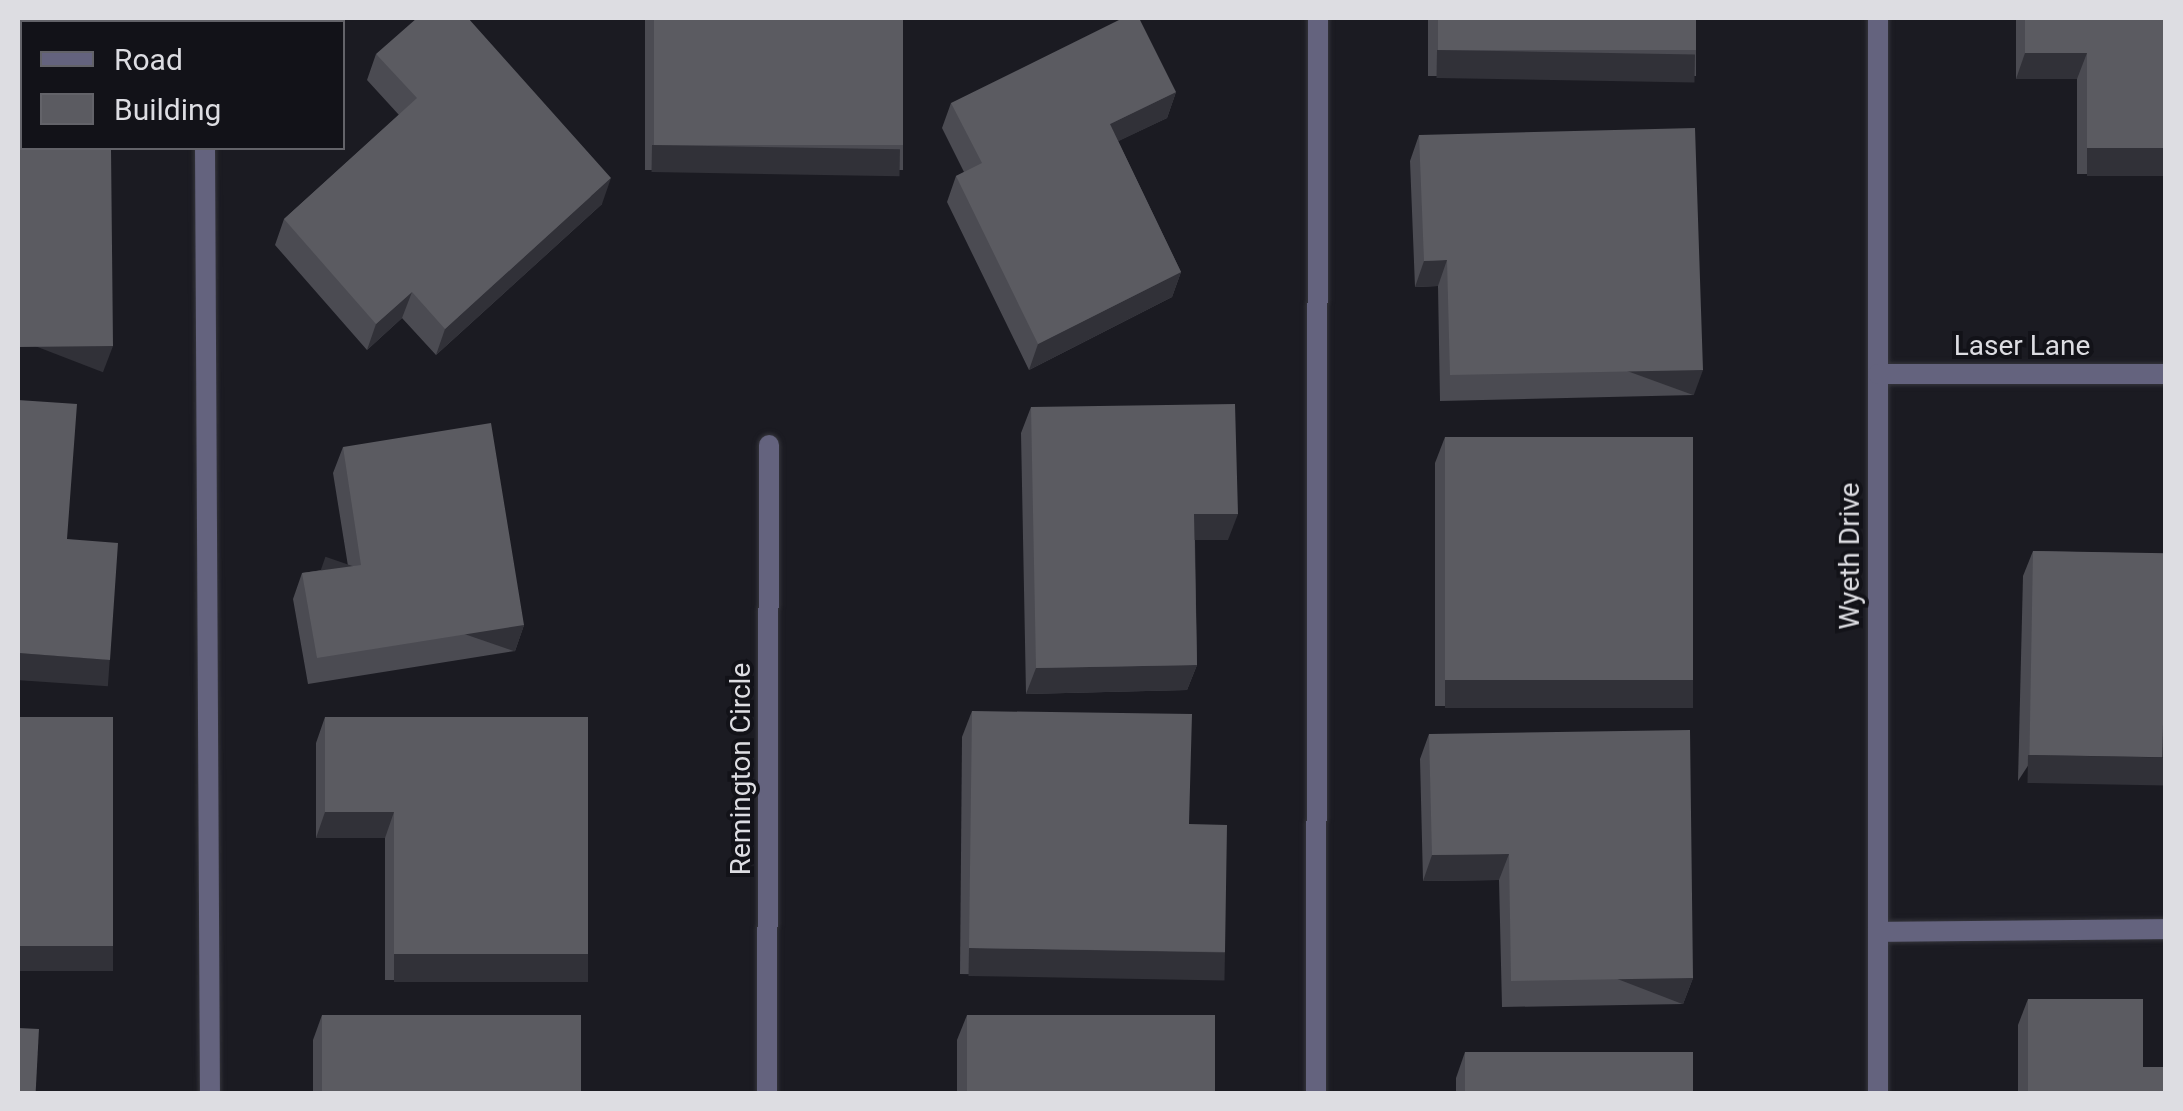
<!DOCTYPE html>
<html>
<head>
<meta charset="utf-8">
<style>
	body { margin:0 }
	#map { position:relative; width:2183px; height:1111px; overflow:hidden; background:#1b1b22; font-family:Roboto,sans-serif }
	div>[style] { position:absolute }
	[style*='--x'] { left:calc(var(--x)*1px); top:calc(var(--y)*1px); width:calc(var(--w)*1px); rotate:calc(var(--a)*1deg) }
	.roads { filter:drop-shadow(0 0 2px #36363d) drop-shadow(0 0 2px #36363d) }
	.service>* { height:20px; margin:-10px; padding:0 10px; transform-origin:10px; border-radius:10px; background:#64637e }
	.minor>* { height:20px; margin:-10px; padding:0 10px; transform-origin:10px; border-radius:10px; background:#64637e }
	.wall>* { inset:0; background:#4b4b52; transform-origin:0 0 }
	.shaded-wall>* { inset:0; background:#313138; transform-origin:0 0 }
	.building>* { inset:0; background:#5b5b61; transform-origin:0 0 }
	span { translate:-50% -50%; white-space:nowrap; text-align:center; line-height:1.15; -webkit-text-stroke:8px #121218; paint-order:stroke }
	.street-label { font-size:28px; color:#dddde2 }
	.frame { position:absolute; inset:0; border:20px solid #dddde2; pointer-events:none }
	.legend { position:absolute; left:20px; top:20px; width:325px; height:130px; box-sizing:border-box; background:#121218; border:2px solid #636369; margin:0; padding:12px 18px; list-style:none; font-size:30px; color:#dddde2 }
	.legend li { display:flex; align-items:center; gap:20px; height:50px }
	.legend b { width:50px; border:2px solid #636369 }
</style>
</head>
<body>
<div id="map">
	<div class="roads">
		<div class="service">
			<i style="--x:204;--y:18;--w:4;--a:90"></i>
			<i style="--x:205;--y:148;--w:946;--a:89.7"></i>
			<i style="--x:1878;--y:932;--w:288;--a:-0.6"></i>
			<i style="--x:1316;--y:1094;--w:1076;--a:-89.89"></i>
		</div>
		<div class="minor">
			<i style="--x:1878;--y:18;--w:1076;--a:90"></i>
			<i style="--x:1878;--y:374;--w:288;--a:0"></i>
			<i style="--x:767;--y:1094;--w:649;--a:-89.82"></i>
		</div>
	</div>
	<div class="wall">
		<i style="left:645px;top:18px;width:258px;height:152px"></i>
		<i style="left:1428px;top:18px;width:268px;height:58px"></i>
		<i style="clip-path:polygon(2016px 18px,2166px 18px,2166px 174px,2077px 174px,2077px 79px,2016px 79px)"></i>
		<i style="clip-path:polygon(376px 54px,602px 204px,436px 355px,402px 318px,367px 350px,275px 245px,284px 219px,399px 115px,367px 80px)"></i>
		<i style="clip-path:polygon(1176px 92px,1167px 118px,1118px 141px,1181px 272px,1172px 297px,1029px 370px,947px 202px,956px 176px,964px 172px,942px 128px,951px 103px)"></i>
		<i style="clip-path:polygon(1419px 135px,1694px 395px,1440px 401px,1438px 286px,1415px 287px,1410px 161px)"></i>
		<i style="clip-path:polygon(1031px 407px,1228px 540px,1195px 540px,1197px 665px,1187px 690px,1026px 694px,1021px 433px)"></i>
		<i style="clip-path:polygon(1445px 437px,1693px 680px,1683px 706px,1435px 706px,1435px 463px)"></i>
		<i style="clip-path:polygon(343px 447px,524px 625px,515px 651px,308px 684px,293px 599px,302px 573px,348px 566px,333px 473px)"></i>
		<i style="clip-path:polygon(2033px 551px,2166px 554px,2018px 781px,2023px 576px)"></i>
		<i style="clip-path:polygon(972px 711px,1189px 824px,1225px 952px,1216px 978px,960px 974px,962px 737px)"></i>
		<i style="clip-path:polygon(325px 717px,588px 954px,579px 980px,385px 980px,385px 838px,316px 838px,316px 743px)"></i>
		<i style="clip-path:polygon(1429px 734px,1693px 978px,1683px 1004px,1502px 1007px,1499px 880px,1423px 881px,1420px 759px)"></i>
		<i style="clip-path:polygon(2028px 999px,2143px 1067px,2166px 1094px,2018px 1094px,2018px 1025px)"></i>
		<i style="clip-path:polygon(322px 1015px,581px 1094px,313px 1094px,313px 1040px)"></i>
		<i style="clip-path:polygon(967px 1015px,1215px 1094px,957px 1094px,957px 1040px)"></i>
		<i style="clip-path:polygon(1465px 1052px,1693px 1094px,1456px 1094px,1456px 1078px)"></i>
	</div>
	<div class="shaded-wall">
		<i style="left:1437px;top:50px;width:258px;height:28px;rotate:1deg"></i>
		<i style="clip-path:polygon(2025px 53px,2087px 53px,2077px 79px,2016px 79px)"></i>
		<i style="clip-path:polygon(1176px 92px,1167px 118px,1100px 150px,1110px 124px)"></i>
		<i style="left:652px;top:145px;width:248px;height:27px;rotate:1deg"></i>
		<i style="left:2087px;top:148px;width:79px;height:28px"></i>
		<i style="clip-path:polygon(611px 178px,602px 204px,436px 355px,445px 329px)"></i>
		<i style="clip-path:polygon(1447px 260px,1438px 286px,1415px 287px,1424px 261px)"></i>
		<i style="clip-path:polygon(1181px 272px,1172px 297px,1029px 370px,1038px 344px)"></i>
		<i style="clip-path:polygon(412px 292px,402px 318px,367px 350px,376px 324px)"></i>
		<i style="left:113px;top:346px;width:28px;height:95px;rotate:111deg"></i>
		<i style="left:1703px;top:370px;width:27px;height:253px;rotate:110deg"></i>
		<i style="clip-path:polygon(1194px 514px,1238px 514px,1228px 540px,1185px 540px)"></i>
		<i style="left:524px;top:625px;width:28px;height:210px;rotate:109deg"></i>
		<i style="left:18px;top:653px;width:92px;height:27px;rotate:4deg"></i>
		<i style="clip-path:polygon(1197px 665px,1187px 690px,1026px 694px,1036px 668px)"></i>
		<i style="left:1445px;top:680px;width:248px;height:28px"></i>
		<i style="left:2028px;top:755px;width:138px;height:28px;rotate:1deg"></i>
		<i style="clip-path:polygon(325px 812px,394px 812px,385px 838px,316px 838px)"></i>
		<i style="clip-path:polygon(1509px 854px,1499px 880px,1423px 881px,1432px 855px)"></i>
		<i style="left:18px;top:946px;width:95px;height:25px"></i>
		<i style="left:969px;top:948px;width:256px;height:28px;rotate:1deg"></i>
		<i style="left:394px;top:954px;width:194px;height:28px"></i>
		<i style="left:1693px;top:978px;width:28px;height:182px;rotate:111deg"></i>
	</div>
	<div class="building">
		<i style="clip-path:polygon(417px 18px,468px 18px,611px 178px,445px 329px,412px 292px,376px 324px,284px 219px,417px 98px,376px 54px)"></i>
		<i style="left:654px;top:18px;width:249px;height:127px"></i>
		<i style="clip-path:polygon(1123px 18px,1139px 18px,1176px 92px,1110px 124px,1181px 272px,1038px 344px,956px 176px,982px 163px,951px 103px)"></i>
		<i style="left:1438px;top:18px;width:258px;height:32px"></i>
		<i style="clip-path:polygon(2025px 18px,2166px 18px,2166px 148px,2087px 148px,2087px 53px,2025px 53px)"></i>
		<i style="clip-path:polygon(18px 84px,22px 84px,22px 148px,111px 148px,113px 346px,18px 347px)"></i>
		<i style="clip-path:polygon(1695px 128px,1703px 370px,1450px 375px,1447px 260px,1424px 261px,1419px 135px)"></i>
		<i style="clip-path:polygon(18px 400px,77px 404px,67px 539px,118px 543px,110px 660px,18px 653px)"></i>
		<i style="clip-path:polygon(1235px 404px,1238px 514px,1194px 514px,1197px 665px,1036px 668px,1031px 407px)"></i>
		<i style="clip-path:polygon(491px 423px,524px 625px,317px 658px,302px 573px,361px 565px,343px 447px)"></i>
		<i style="left:1445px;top:437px;width:248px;height:243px"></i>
		<i style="left:2033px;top:551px;width:133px;height:204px;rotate:1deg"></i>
		<i style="clip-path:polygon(972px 711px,1192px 714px,1189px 824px,1227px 825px,1225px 952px,969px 948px)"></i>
		<i style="left:18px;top:717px;width:95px;height:229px"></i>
		<i style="clip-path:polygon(325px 717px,588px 717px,588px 954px,394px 954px,394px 812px,325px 812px)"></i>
		<i style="clip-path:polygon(1690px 730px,1693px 978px,1511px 981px,1509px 854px,1432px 855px,1429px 734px)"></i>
		<i style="clip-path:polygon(2028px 999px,2143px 999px,2143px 1067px,2166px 1067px,2166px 1094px,2028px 1094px)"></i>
		<i style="left:322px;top:1015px;width:259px;height:79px"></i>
		<i style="left:967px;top:1015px;width:248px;height:79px"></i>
		<i style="left:18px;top:1028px;width:21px;height:66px;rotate:3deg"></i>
		<i style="left:1465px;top:1052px;width:228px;height:42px"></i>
	</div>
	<div class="street-label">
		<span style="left:2022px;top:346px">Laser Lane</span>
		<span style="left:1850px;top:556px;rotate:-90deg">Wyeth Drive</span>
		<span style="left:741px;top:769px;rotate:-90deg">Remington Circle</span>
	</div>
	<div class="frame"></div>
	<ul class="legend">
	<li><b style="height:12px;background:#64637e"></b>Road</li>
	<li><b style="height:28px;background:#5b5b61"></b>Building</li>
	</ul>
</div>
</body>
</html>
